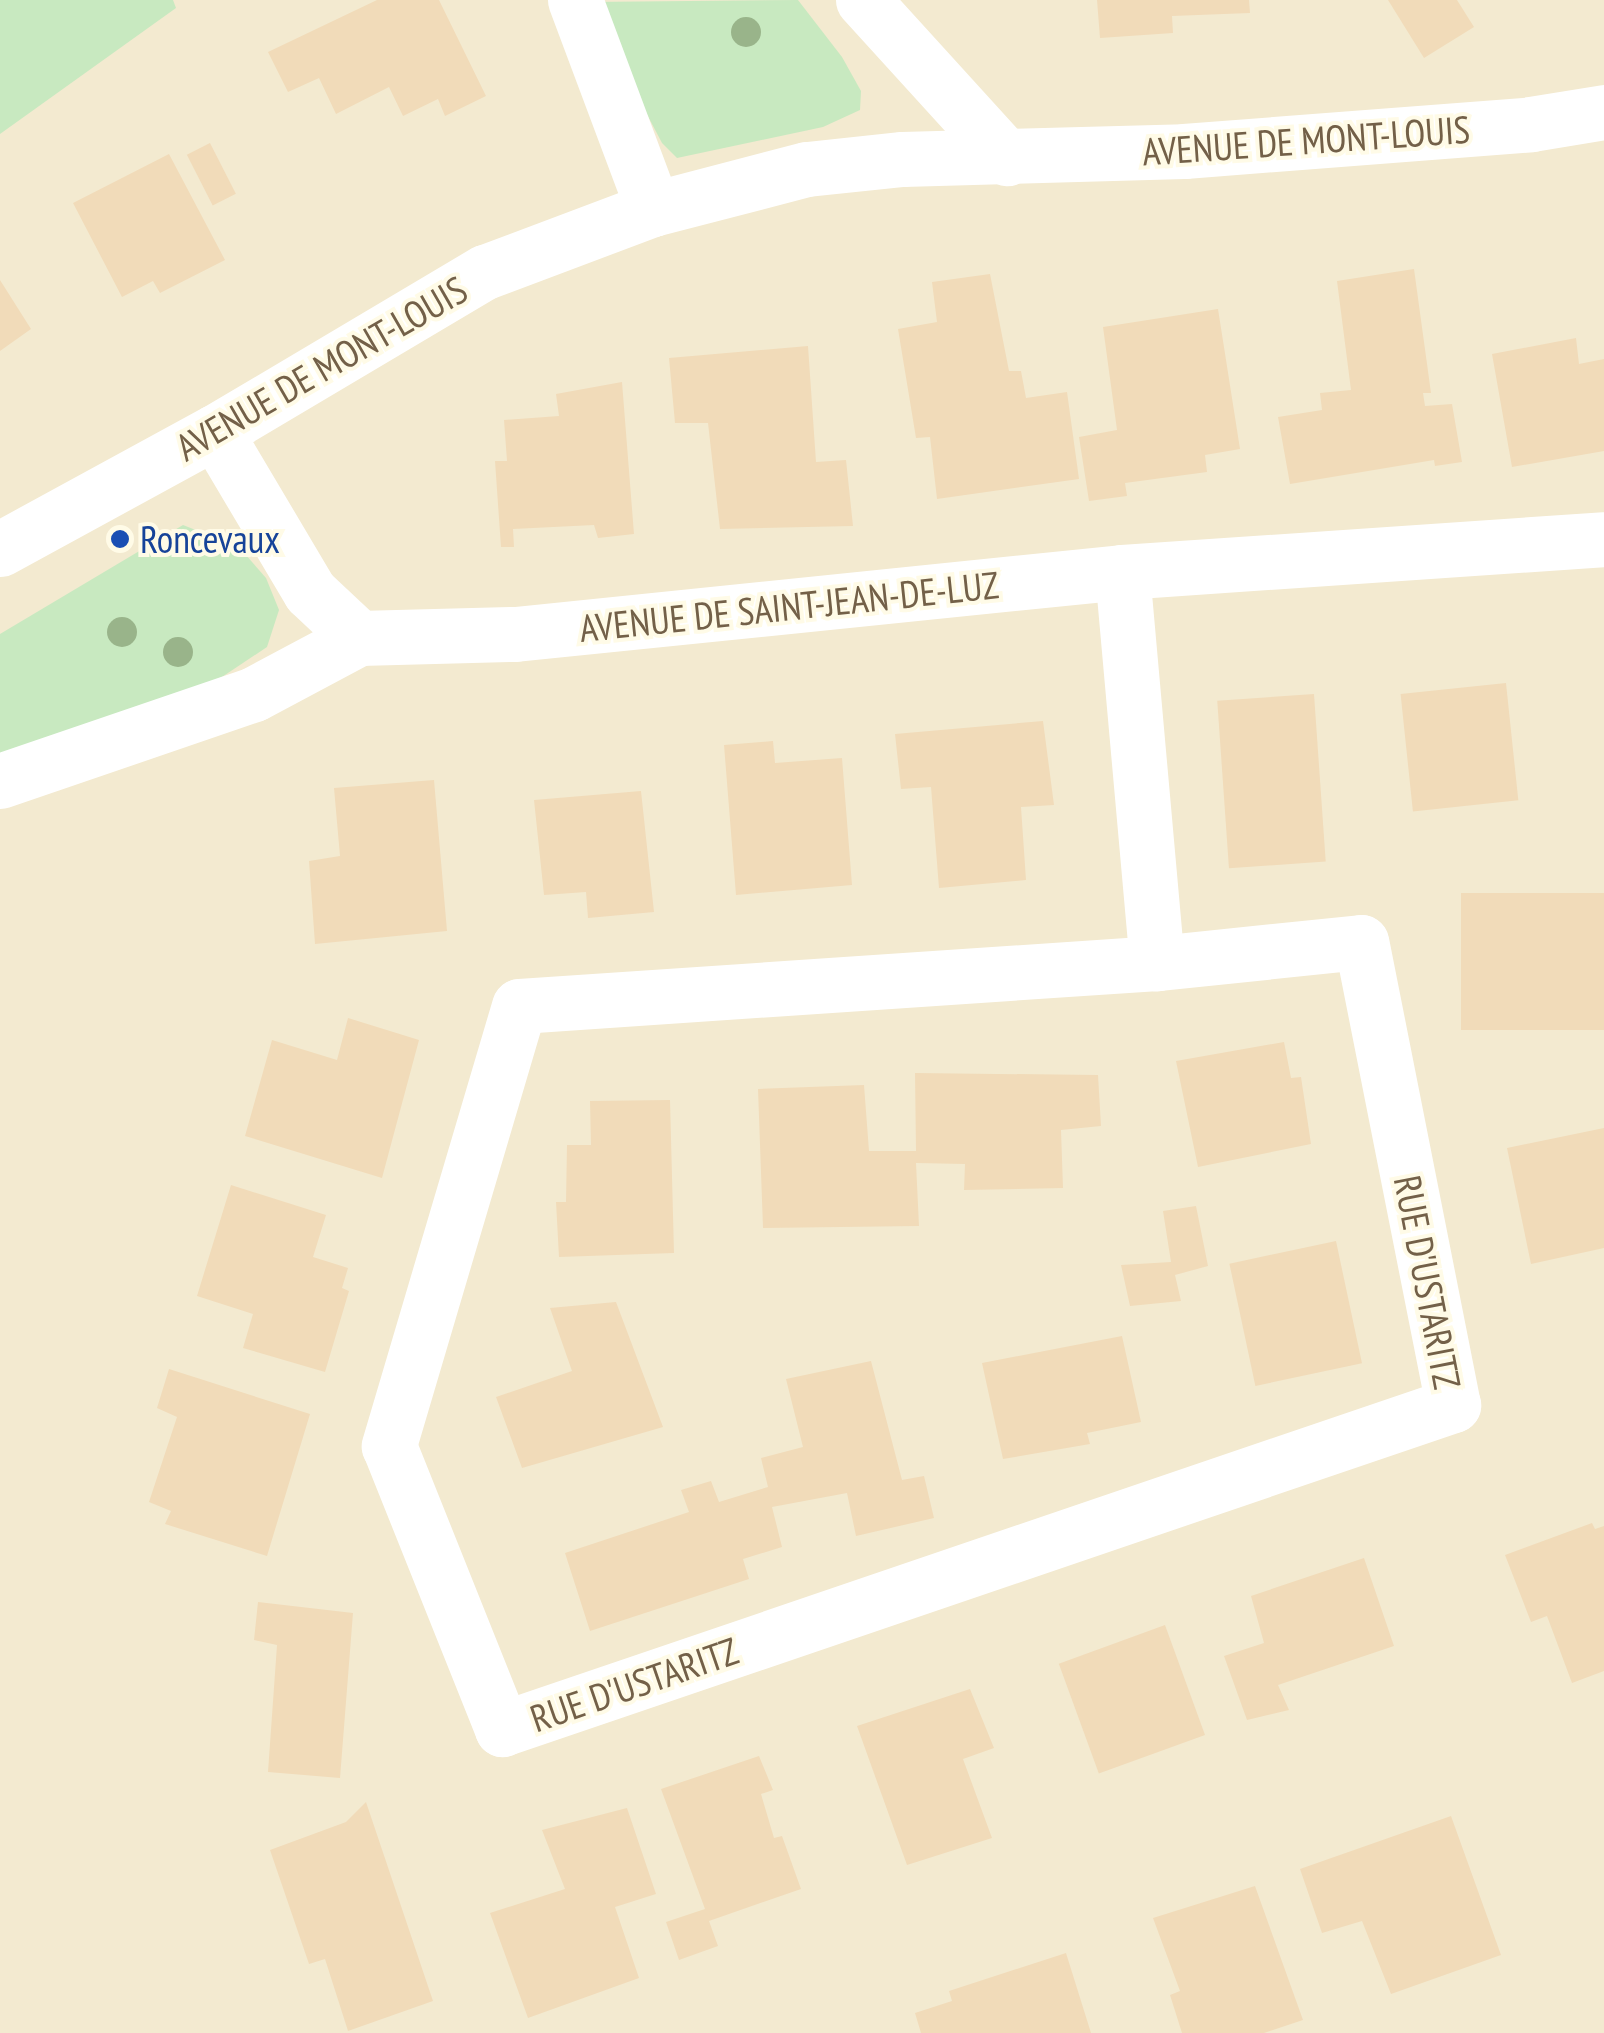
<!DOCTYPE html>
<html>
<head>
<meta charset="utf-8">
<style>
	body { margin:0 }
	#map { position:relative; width:1604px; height:2033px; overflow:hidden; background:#fcf7e1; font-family:"PT Sans Narrow",sans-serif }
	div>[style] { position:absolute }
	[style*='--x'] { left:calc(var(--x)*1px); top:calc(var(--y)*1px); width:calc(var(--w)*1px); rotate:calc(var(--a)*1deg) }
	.residential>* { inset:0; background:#f3ead0; transform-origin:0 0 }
	.green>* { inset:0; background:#c8e9c0 }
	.building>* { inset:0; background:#f1dbb9; transform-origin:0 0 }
	.minor>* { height:55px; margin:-27.5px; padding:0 27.5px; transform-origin:27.5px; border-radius:27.5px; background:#fff }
	.trees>* { width:30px; height:30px; margin:-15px; border-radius:50%; background:#99b48a }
	.dots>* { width:28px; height:28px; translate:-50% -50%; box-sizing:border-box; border:5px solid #fffbe7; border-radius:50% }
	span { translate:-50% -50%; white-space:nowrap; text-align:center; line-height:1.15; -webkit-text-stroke:8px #fffbe7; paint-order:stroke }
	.street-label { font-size:38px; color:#736048 }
	.transit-label { font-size:38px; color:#164399 }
	.left { translate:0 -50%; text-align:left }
</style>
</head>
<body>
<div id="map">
	<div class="residential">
		<i style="left:0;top:0;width:1604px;height:2033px"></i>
	</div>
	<div class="green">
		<i style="clip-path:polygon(0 0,173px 0,176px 8px,0 134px)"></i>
		<i style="clip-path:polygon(798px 0,842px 57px,861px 91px,860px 110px,823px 127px,677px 158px,662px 143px,588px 2px)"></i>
		<i style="clip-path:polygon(183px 525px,239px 547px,266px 578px,279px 610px,267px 647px,204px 689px,0 757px,0 634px)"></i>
	</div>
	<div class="building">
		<i style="clip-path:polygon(377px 0,439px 0,486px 96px,445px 116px,438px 99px,403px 116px,389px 87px,336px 114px,319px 78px,288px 92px,268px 52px)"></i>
		<i style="clip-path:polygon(1097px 0,1249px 0,1250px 13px,1172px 16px,1173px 33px,1100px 38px)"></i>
		<i style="clip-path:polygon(1388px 0,1457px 0,1474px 27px,1424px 58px)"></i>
		<i style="left:210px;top:143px;width:57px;height:26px;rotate:63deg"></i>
		<i style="clip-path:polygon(169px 154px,225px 260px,160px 293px,153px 281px,122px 297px,73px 203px)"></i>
		<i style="clip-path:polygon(1414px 269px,1431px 393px,1423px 393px,1425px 406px,1452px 404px,1462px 462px,1435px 466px,1434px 460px,1290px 484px,1278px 417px,1322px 410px,1320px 393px,1351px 390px,1337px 281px)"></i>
		<i style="clip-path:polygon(990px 274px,1009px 371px,1021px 371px,1026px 398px,1067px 392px,1079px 479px,937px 499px,930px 437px,916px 438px,898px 329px,937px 322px,932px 282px)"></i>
		<i style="clip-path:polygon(0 280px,31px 329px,0 351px)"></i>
		<i style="clip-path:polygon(1218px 309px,1240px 449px,1205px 455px,1207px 472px,1125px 483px,1127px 496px,1089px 501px,1079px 437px,1117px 430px,1103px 327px)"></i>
		<i style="clip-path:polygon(1576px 338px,1579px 364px,1604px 359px,1604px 451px,1512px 467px,1492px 354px)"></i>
		<i style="clip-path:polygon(808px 346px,816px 462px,846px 460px,853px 526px,720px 529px,708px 423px,675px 423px,669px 358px)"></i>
		<i style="clip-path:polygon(622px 382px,634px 534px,598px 538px,594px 525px,513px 529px,514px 547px,501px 547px,495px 461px,507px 461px,504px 420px,559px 416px,556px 394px)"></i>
		<i style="left:1506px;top:683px;width:118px;height:106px;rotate:84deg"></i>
		<i style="left:1314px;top:694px;width:168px;height:97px;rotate:86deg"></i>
		<i style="clip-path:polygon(1043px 721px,1054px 805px,1021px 807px,1026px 880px,939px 888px,931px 787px,901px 789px,895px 734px)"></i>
		<i style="clip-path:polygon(773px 741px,775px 763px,842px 758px,852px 885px,736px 895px,724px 745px)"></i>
		<i style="clip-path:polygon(434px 780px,447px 931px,315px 944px,309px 861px,340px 856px,334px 788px)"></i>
		<i style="clip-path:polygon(641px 791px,654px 912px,588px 918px,586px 892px,544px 895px,534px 800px)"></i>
		<i style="left:1604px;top:893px;width:137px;height:143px;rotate:90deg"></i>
		<i style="clip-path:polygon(348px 1018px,419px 1040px,382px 1178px,245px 1136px,272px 1040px,337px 1060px)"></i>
		<i style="clip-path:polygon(1284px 1042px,1291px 1078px,1301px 1077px,1311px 1144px,1198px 1167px,1176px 1061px)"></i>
		<i style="clip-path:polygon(915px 1073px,1098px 1075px,1101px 1126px,1061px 1130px,1063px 1188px,964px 1190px,965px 1164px,916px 1163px,919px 1226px,763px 1228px,758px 1089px,864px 1085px,869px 1151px,916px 1151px)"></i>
		<i style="clip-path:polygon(670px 1100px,674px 1253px,559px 1257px,556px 1202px,566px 1202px,567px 1145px,591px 1145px,590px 1101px)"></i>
		<i style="clip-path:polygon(1604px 1128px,1604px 1248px,1531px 1264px,1507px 1148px)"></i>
		<i style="clip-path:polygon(231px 1185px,326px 1215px,313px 1257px,348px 1268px,342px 1288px,349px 1291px,325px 1372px,243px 1348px,253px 1314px,197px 1296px)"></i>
		<i style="clip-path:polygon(1196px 1206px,1208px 1266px,1175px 1275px,1181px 1301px,1130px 1306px,1121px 1265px,1171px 1262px,1163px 1211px)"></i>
		<i style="left:1336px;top:1241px;width:125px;height:109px;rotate:78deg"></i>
		<i style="clip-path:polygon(616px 1302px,663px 1427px,522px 1468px,496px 1397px,572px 1371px,550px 1308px)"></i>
		<i style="clip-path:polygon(1122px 1336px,1141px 1422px,1087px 1433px,1090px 1444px,1003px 1459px,982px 1363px)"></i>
		<i style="clip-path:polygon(871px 1361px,902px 1480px,924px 1476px,934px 1518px,856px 1536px,847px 1493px,772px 1507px,782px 1547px,743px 1559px,749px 1579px,590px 1631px,565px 1553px,689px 1512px,681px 1490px,711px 1481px,719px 1502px,768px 1487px,761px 1458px,803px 1447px,786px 1379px)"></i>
		<i style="clip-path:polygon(169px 1369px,310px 1414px,267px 1556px,165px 1524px,171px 1511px,149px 1502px,177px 1417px,157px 1408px)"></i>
		<i style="clip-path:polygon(1592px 1523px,1595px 1529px,1604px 1526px,1604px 1671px,1572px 1683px,1547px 1616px,1531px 1622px,1505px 1555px)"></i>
		<i style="clip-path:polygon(1364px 1558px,1394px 1646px,1278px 1685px,1289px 1710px,1247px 1720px,1224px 1656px,1264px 1643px,1251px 1596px)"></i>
		<i style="clip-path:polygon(258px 1602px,353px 1613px,340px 1778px,268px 1772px,277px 1645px,254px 1640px)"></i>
		<i style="left:1165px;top:1625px;width:117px;height:113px;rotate:70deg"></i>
		<i style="clip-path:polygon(970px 1689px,994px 1748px,963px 1759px,992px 1838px,907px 1865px,857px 1726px)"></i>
		<i style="clip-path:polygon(759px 1756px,773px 1790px,761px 1794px,774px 1838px,782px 1836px,801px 1889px,709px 1921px,718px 1946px,679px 1960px,666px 1922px,705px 1909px,661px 1789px)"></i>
		<i style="clip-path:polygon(366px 1802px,433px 2001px,348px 2031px,325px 1959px,309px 1964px,270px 1850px,346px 1822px)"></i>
		<i style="clip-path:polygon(627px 1808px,656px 1894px,615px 1907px,639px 1978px,528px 2018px,490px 1913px,565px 1889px,542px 1830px)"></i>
		<i style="clip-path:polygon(1451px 1816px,1501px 1955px,1391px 1994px,1362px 1921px,1322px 1933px,1300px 1869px)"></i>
		<i style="clip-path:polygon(1255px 1886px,1303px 2020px,1264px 2033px,1182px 2033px,1170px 1995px,1180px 1991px,1153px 1918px)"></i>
		<i style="clip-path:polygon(1066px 1953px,1091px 2033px,921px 2033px,915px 2013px,952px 2001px,949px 1991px)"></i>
	</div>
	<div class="minor">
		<i style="--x:575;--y:0;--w:223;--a:69.5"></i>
		<i style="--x:863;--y:0;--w:214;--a:47.7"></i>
		<i style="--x:215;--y:432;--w:186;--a:59.3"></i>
		<i style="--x:310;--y:592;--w:67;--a:43.2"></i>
		<i style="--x:0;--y:549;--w:245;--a:-28.6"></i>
		<i style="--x:215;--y:432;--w:314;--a:-30.7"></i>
		<i style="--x:485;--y:272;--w:179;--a:-20.6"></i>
		<i style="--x:653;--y:209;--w:159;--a:-14.6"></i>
		<i style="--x:807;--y:169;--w:96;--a:-6"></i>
		<i style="--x:902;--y:159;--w:282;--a:-1.6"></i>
		<i style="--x:1184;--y:151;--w:348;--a:-4.4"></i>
		<i style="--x:1531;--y:124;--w:74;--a:-9.3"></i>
		<i style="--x:1122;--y:572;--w:393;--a:84.9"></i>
		<i style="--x:1157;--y:963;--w:639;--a:176.14"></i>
		<i style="--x:519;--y:1006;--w:459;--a:106.5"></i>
		<i style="--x:389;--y:1446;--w:305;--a:68.2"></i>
		<i style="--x:502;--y:1729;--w:1005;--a:-18.81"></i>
		<i style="--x:1453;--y:1405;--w:472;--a:-101.2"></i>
		<i style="--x:1361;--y:942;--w:205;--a:174.1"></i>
		<i style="--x:0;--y:781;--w:268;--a:-18.9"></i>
		<i style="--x:254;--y:694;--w:119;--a:-28.1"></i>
		<i style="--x:359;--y:638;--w:156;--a:-1.5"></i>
		<i style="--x:515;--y:634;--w:610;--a:-5.83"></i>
		<i style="--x:1122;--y:572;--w:483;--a:-3.9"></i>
	</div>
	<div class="trees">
		<i style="left:746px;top:32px"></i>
		<i style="left:122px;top:632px"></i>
		<i style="left:178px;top:652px"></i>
	</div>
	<div class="dots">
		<i style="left:120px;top:539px;background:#1a4fb4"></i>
	</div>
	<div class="street-label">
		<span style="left:1306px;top:140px;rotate:-4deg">AVENUE DE MONT-LOUIS</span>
		<span style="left:321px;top:368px;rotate:-30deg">AVENUE DE MONT-LOUIS</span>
		<span style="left:789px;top:606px;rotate:-6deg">AVENUE DE SAINT-JEAN-DE-LUZ</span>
		<span style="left:1428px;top:1282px;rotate:79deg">RUE D'USTARITZ</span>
		<span style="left:634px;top:1684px;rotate:-19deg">RUE D'USTARITZ</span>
	</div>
	<div class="transit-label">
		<span class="left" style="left:140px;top:539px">Roncevaux</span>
	</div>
</div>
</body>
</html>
